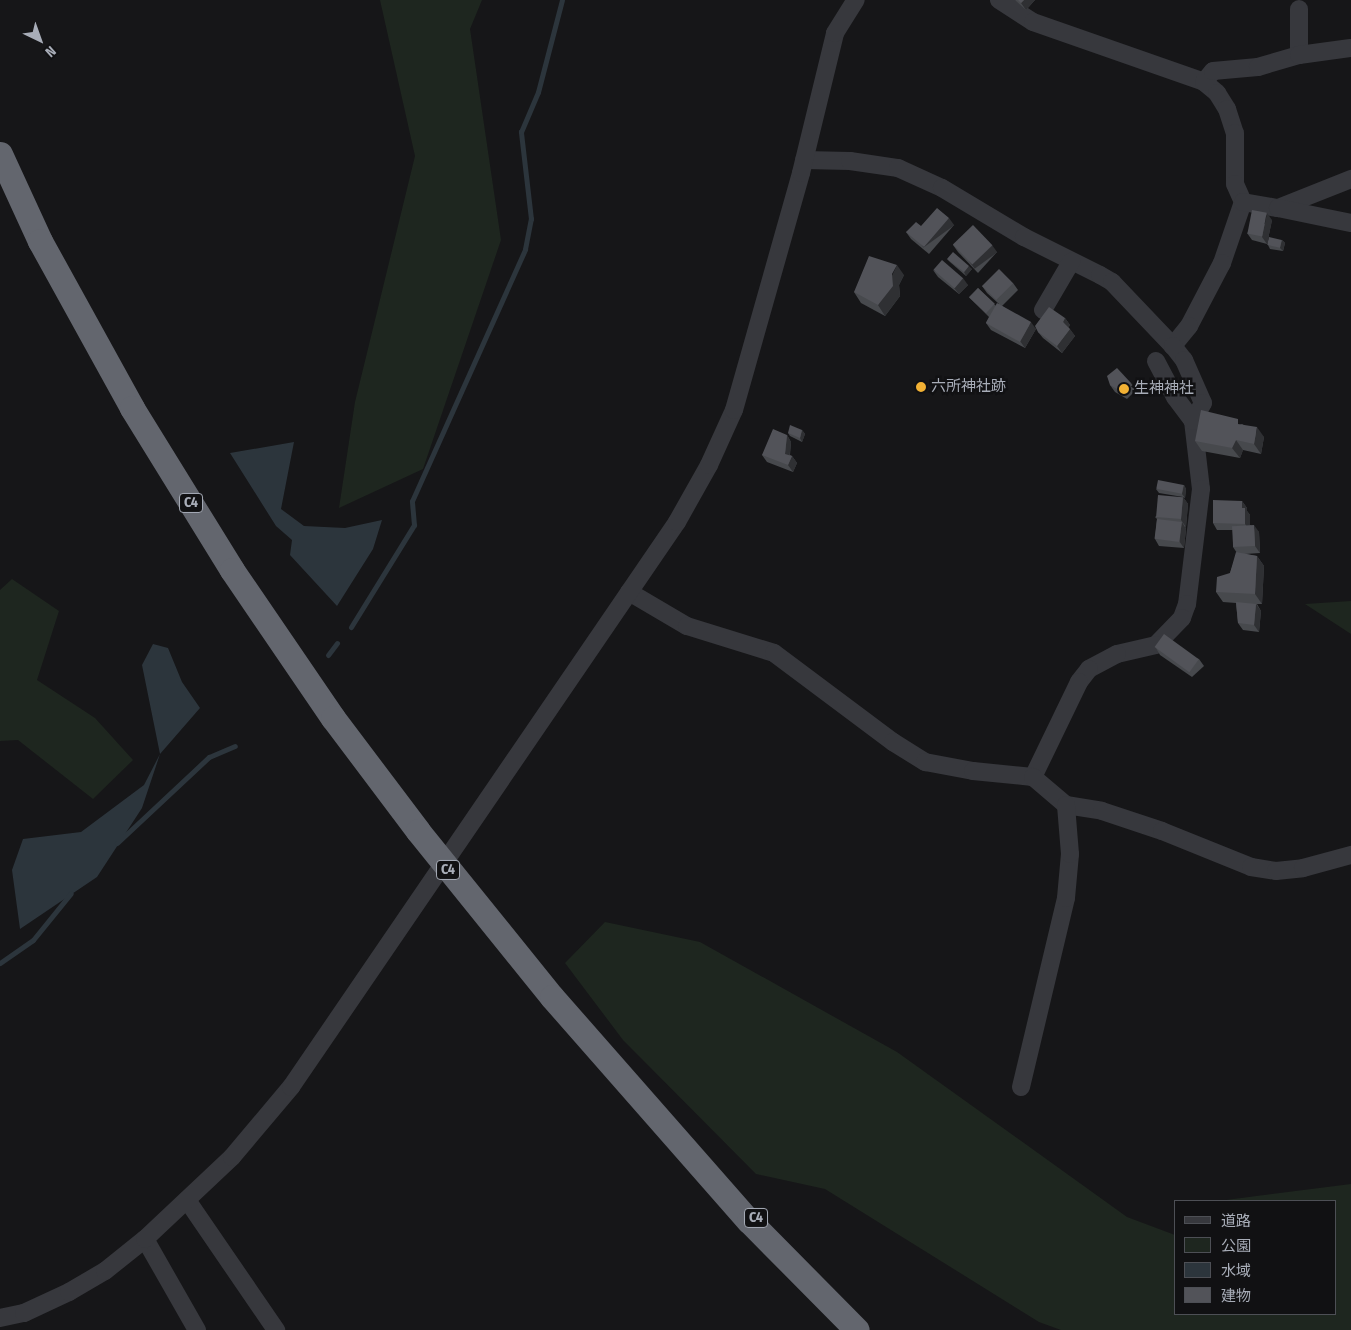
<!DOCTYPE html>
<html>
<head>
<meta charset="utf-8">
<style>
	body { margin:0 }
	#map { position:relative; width:1351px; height:1330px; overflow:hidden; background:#161618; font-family:"Fira Sans Condensed","Noto Sans JP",sans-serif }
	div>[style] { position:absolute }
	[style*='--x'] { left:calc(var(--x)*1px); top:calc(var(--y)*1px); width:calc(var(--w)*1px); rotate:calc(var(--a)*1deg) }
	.green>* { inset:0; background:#1e261f }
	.water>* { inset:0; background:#2c353c }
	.stream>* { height:5px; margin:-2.5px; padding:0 2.5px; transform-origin:2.5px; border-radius:2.5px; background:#2c353c }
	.minor>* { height:18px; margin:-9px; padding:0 9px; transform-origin:9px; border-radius:9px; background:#37383d }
	.highway>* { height:25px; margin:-12.5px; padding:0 12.5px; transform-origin:12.5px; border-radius:12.5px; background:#63666e }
	.wall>* { inset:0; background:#47494d }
	.shaded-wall>* { inset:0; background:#2f3033; transform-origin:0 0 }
	.building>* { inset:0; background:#525359; transform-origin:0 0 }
	.dots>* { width:14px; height:14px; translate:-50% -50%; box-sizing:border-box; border:2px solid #111113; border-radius:50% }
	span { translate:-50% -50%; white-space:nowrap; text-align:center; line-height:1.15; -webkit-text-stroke:5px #111113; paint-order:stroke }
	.shield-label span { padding:1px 4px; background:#111113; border:1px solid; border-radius:4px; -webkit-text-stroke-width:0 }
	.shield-label { font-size:14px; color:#a8adb8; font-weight:700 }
	.poi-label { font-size:15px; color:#a8adb8 }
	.left { translate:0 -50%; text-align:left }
	.legend { position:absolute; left:1174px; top:1200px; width:162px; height:115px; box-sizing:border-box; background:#111113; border:1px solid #4d4f55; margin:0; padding:6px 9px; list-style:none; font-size:15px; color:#a8adb8 }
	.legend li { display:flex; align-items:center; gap:10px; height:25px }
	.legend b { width:25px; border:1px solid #4d4f55 }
	.north { position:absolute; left:15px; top:15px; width:50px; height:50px; -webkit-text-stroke:4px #111113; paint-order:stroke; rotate:138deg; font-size:14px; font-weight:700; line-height:20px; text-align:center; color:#a8adb8 }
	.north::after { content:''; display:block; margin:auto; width:18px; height:22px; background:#a8adb8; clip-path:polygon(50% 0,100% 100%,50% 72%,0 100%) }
</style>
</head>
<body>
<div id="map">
	<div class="green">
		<i style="clip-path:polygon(380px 0,482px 0,470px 29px,501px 240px,423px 469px,339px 508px,355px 402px,415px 156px)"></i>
		<i style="clip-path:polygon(12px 579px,59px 611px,37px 680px,95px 718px,133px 760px,93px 799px,18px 740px,0 741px,0 590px)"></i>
		<i style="clip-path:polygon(1351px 601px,1351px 634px,1305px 604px)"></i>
		<i style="clip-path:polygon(605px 922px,700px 942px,897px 1052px,1127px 1217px,1175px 1235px,1175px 1314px,1335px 1314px,1335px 1201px,1226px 1200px,1351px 1184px,1351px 1330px,1061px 1330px,1039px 1322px,825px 1189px,756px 1174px,623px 1040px,565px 963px)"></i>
	</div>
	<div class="water">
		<i style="clip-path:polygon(294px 442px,281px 509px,304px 526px,345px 528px,382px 520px,373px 549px,337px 606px,290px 555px,292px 540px,276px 526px,230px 453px)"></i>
		<i style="clip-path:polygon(153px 644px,168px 648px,182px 682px,200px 708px,160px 754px,142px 808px,97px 877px,20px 929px,12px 870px,23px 839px,81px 832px,144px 785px,160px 754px,142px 665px)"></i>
	</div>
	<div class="stream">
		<i style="--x:351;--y:627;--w:120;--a:-58.3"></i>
		<i style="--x:414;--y:525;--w:24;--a:-95"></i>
		<i style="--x:412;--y:501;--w:276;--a:-65.8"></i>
		<i style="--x:525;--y:249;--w:31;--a:-79"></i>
		<i style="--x:531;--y:219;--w:88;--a:-96.6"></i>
		<i style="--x:521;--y:132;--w:43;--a:-67"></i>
		<i style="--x:538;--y:92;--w:95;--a:-75.4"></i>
		<i style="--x:328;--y:655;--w:15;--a:-53"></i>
		<i style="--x:117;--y:843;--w:126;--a:-43.1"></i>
		<i style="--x:209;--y:757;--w:28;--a:-23"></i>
		<i style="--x:0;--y:963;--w:40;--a:-34.9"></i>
		<i style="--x:33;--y:940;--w:60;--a:-51"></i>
	</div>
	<div class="minor">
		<i style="--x:999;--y:0;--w:40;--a:32.9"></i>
		<i style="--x:1033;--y:22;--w:181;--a:19.3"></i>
		<i style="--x:1204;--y:82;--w:17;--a:40"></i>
		<i style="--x:1217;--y:93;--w:19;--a:58"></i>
		<i style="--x:1227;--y:109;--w:25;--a:72"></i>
		<i style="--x:1235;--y:133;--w:51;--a:90"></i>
		<i style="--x:1235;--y:184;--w:20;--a:66"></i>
		<i style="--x:1243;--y:202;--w:65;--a:109"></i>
		<i style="--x:1222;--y:263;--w:71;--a:117.6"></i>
		<i style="--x:1189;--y:326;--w:26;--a:129"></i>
		<i style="--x:1299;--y:55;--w:46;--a:-90"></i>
		<i style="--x:1204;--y:82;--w:14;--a:-51"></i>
		<i style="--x:1213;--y:71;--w:45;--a:-5.1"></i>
		<i style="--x:1258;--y:67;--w:43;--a:-16.3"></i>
		<i style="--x:1299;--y:55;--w:52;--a:-7.7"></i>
		<i style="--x:804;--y:160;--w:46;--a:1.2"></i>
		<i style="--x:850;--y:161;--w:49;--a:8.3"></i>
		<i style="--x:898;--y:168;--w:48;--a:24.4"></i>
		<i style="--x:942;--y:188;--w:96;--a:30.9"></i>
		<i style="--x:1024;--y:237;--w:85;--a:26.6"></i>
		<i style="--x:1100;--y:275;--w:14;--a:30"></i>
		<i style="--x:1112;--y:282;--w:88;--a:46.4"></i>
		<i style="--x:1173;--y:346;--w:18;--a:52"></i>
		<i style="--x:1184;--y:360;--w:47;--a:66.2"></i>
		<i style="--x:1203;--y:403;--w:21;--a:119"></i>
		<i style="--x:1193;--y:421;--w:68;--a:83.3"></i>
		<i style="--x:1201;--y:489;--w:116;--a:96.9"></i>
		<i style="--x:1187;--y:604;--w:15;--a:110"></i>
		<i style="--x:1182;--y:618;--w:37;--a:134"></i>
		<i style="--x:1156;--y:645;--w:40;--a:167"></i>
		<i style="--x:1117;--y:654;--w:32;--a:152"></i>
		<i style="--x:1089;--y:669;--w:16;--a:128"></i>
		<i style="--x:1079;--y:682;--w:106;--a:115.8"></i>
		<i style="--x:1243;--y:202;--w:36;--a:10"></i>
		<i style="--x:1278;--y:208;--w:79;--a:-21.7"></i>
		<i style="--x:1278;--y:208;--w:75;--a:11.6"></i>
		<i style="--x:1043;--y:310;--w:56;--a:-59.7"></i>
		<i style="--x:1156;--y:361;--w:41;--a:62.2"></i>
		<i style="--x:1175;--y:397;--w:30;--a:53"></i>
		<i style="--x:629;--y:592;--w:67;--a:30.4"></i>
		<i style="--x:687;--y:626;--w:91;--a:17.2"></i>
		<i style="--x:774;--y:653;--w:149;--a:36.8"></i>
		<i style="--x:893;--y:742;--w:38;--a:32"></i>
		<i style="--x:925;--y:762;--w:49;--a:10.6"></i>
		<i style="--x:973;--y:771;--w:60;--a:5.7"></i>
		<i style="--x:1033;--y:777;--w:43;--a:40.3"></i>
		<i style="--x:1066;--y:805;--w:36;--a:9"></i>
		<i style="--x:1102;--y:811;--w:63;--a:18.4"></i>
		<i style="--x:1162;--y:831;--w:96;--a:22"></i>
		<i style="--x:1251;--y:867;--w:25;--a:9"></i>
		<i style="--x:1276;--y:871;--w:27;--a:-6"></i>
		<i style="--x:1303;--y:868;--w:50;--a:-15.2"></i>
		<i style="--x:1021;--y:1087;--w:194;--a:-76.6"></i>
		<i style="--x:1066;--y:898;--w:44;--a:-84.8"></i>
		<i style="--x:1070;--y:854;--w:49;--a:-94.7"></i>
		<i style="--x:187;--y:1200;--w:158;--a:55.6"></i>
		<i style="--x:145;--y:1239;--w:105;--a:60.3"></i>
		<i style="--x:0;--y:1318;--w:25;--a:-12"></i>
		<i style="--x:24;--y:1313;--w:50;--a:-25"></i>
		<i style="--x:69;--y:1292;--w:42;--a:-30.3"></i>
		<i style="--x:105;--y:1271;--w:51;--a:-38.7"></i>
		<i style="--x:145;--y:1239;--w:120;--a:-43.3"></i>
		<i style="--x:232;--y:1157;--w:92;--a:-49.9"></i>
		<i style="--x:291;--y:1087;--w:684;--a:-55.66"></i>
		<i style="--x:677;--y:522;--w:65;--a:-60.7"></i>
		<i style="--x:709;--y:465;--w:60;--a:-65.6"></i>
		<i style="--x:734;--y:410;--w:246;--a:-74.2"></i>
		<i style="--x:801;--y:173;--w:144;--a:-76.3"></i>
		<i style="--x:835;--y:33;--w:39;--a:-58"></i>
	</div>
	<div class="highway">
		<i style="--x:0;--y:154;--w:96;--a:65.3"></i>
		<i style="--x:40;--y:241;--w:191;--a:61.1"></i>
		<i style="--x:132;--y:408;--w:190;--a:58.3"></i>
		<i style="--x:232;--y:570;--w:179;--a:55.7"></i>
		<i style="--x:333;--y:718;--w:141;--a:53"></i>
		<i style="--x:418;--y:831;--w:213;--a:51.1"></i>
		<i style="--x:552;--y:997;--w:298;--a:48.7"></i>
		<i style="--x:749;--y:1221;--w:153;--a:45.3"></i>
	</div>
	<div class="wall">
		<i style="clip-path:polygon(1015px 0,1035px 0,1026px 10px)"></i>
		<i style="clip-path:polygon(1272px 220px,1267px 244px,1252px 240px,1247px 233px)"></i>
		<i style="clip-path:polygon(954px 225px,929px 254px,911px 239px,906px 232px,921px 226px)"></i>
		<i style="clip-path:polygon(1282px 240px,1285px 243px,1283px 251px,1270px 249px,1268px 245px)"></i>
		<i style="clip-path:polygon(953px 245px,997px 252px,978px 273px,958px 252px)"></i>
		<i style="clip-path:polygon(947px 259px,972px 269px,966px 276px,950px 262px)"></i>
		<i style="clip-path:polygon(933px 270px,968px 285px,959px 294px,938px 277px)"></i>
		<i style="clip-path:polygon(904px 275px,899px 285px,900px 296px,885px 316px,861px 303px,854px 292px)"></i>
		<i style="clip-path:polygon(1013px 283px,1018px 290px,1002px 306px,1036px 329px,1025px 348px,991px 330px,986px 323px,990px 315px,989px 317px,969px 297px,978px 288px,996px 306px,999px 304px,987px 293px,982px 286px)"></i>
		<i style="clip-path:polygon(1065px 318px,1070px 325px,1068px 327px,1075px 336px,1062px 353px,1043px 338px,1038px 332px)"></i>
		<i style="clip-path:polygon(1131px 383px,1136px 390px,1127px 399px,1115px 392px,1110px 385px)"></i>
		<i style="clip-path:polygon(1242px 424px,1264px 437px,1261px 454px,1243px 450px,1240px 458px,1202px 451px,1195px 441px)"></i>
		<i style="clip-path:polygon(802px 430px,805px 434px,802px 442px,790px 436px,788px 433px)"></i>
		<i style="clip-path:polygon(787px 435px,791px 442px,790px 455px,792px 456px,797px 463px,793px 472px,767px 462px,762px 455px)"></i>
		<i style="clip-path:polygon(1184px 485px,1186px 489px,1185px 498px,1183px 497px,1188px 504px,1186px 527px,1185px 526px,1186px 529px,1184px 548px,1159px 546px,1155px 539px,1157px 519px,1155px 517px,1183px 497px,1159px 493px,1156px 489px)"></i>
		<i style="clip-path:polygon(1242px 501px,1247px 508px,1247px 511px,1250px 515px,1250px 525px,1259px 532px,1260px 553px,1245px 554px,1257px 556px,1264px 566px,1262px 604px,1257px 604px,1261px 611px,1259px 632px,1243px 630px,1238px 623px,1236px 603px,1223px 602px,1216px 592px,1230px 573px,1237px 553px,1233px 547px,1233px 530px,1217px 530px,1213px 523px)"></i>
		<i style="clip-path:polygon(1156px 648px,1199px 659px,1204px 666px,1192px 677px,1160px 655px)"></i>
	</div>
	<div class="shaded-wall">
		<i style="clip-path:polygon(1024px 0,1035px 0,1026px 10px,1021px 3px)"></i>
		<i style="clip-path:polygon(1267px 213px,1272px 220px,1267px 244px,1262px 237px)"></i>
		<i style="left:949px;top:218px;width:9px;height:38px;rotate:54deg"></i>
		<i style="clip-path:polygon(1282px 240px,1285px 243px,1283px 251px,1280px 248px)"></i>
		<i style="left:992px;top:245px;width:9px;height:28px;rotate:54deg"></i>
		<i style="clip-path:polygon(897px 265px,904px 275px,899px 285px,900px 296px,885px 316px,878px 305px)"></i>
		<i style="clip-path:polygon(969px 266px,972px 269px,966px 276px,964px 272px)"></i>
		<i style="clip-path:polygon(963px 278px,968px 285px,959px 294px,954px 288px)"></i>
		<i style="clip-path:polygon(1065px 318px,1070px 325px,1068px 329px,1063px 322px)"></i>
		<i style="clip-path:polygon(1031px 322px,1036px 329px,1025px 348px,1020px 341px)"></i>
		<i style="clip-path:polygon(1070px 329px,1075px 336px,1062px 353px,1057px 346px)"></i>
		<i style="clip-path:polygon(1257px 427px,1264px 437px,1261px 454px,1254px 444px)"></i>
		<i style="clip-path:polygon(802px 430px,805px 434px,802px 442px,800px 438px)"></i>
		<i style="clip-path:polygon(787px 435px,791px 442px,789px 461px,785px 454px)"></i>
		<i style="clip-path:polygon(1236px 440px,1243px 450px,1240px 458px,1232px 448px)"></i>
		<i style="clip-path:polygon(792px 456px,797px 463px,793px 472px,788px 465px)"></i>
		<i style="clip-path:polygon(1184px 485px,1186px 489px,1185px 498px,1182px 494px)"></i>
		<i style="clip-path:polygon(1183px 497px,1188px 504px,1186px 527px,1181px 520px)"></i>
		<i style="clip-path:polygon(1242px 501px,1247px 508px,1247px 511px,1250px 515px,1250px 531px,1245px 524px,1242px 508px)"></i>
		<i style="clip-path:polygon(1182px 522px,1186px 529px,1184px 548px,1179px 541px)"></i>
		<i style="clip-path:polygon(1254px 525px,1259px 532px,1260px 553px,1255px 546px)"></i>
		<i style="clip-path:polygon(1257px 556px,1264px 566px,1262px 604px,1255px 594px)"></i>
		<i style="clip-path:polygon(1256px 604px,1261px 611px,1259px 632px,1254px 625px)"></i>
	</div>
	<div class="building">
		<i style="clip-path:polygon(1018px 0,1024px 0,1021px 3px)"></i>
		<i style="clip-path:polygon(937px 208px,949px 218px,924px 247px,906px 232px,916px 222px,921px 226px)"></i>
		<i style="left:1252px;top:210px;width:15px;height:24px;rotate:11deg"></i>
		<i style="left:973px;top:225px;width:28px;height:28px;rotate:46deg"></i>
		<i style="left:1269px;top:237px;width:13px;height:8px;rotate:13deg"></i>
		<i style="clip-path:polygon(953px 252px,969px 266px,964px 272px,947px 259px)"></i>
		<i style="clip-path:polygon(869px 256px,897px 265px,892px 274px,893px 286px,878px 305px,854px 292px)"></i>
		<i style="left:942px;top:260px;width:28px;height:13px;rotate:41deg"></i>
		<i style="left:999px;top:269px;width:20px;height:24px;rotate:45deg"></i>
		<i style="left:978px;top:288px;width:23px;height:13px;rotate:43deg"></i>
		<i style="left:997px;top:303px;width:39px;height:23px;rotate:29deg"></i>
		<i style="clip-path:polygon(1049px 307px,1065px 318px,1063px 322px,1070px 329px,1057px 346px,1038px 332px,1035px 326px)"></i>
		<i style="clip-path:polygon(1117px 368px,1131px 383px,1122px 392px,1110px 385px,1107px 376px)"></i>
		<i style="clip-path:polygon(1201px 410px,1238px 419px,1238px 424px,1257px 427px,1254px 444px,1236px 440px,1232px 448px,1195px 441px)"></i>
		<i style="clip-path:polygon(790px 425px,802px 430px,800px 438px,788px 433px)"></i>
		<i style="clip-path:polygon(773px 429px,787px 435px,785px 454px,792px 456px,788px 465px,762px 455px)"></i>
		<i style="left:1158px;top:480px;width:26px;height:9px;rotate:11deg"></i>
		<i style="left:1158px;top:495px;width:25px;height:22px;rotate:5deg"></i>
		<i style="clip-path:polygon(1213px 500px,1242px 501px,1242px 508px,1245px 508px,1245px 524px,1213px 523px)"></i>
		<i style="left:1157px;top:519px;width:25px;height:20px;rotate:7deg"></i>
		<i style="left:1254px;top:525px;width:21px;height:22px;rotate:87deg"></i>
		<i style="clip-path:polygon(1236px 552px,1257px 556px,1255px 594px,1216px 592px,1217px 577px,1230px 573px)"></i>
		<i style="clip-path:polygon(1236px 602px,1256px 604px,1254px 625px,1238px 623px)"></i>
		<i style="left:1164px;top:634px;width:43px;height:16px;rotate:36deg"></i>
	</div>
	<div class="dots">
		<i style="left:921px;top:387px;background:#f2b134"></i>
		<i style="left:1124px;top:389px;background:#f2b134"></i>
	</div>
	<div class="shield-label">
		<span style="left:191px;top:503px">C4</span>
		<span style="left:448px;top:870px">C4</span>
		<span style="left:756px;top:1218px">C4</span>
	</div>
	<div class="poi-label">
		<span class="left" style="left:931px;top:387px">六所神社跡</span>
		<span class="left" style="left:1134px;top:389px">生神神社</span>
	</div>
	<ul class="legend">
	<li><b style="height:6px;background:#37383d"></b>道路</li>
	<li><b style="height:14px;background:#1e261f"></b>公園</li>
	<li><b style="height:14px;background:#2c353c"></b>水域</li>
	<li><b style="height:14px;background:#525359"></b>建物</li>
	</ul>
	<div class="north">N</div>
</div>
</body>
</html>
